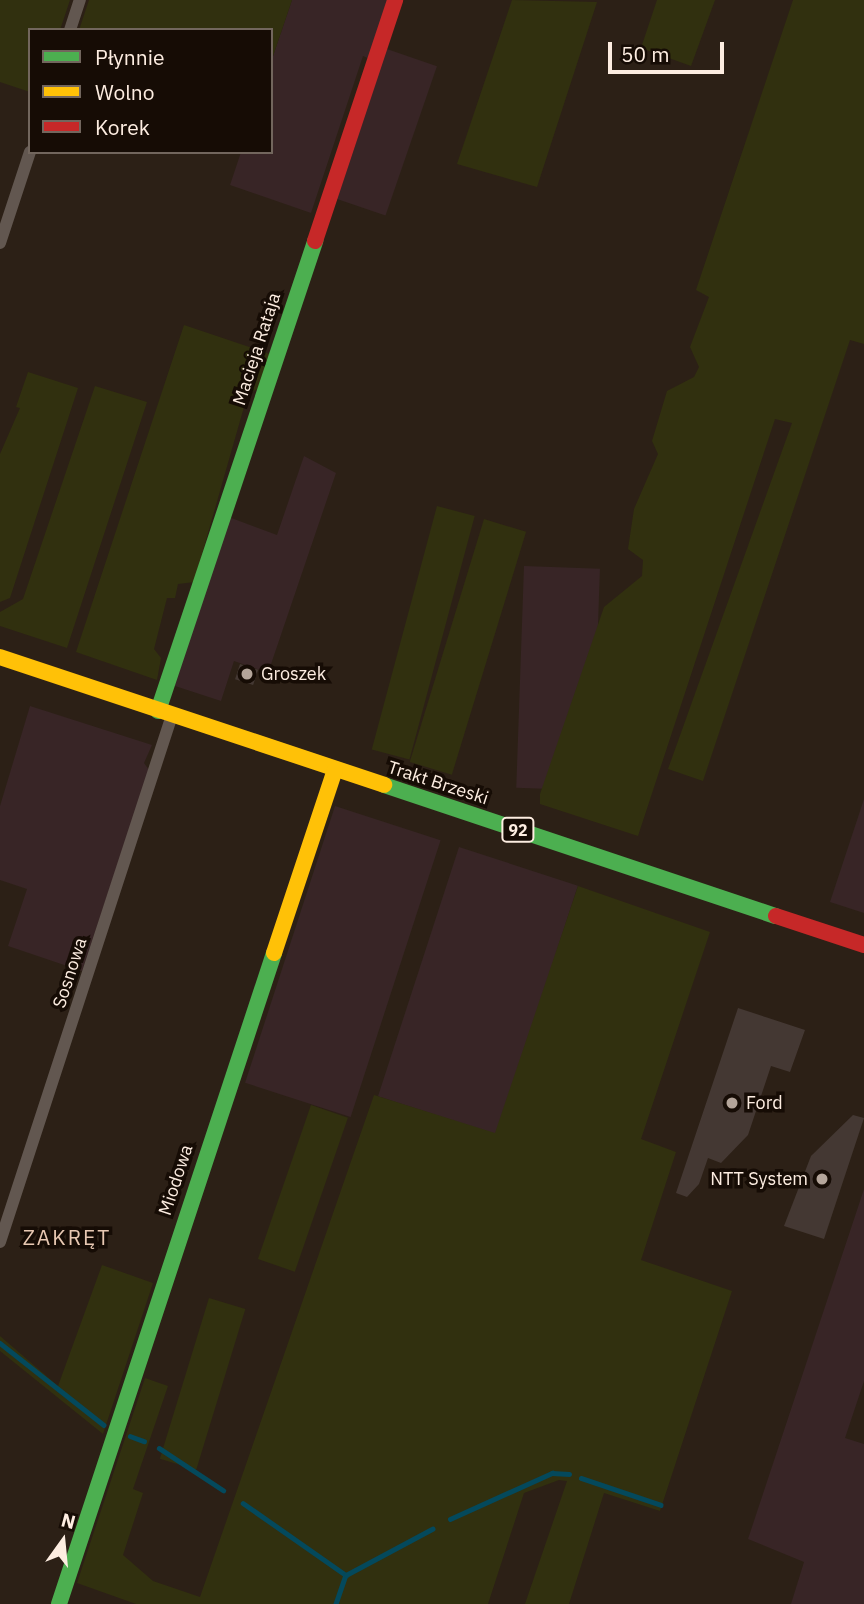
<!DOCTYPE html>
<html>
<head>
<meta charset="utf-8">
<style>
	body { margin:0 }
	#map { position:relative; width:864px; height:1604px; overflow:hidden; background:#2c2016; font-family:"IBM Plex Sans",sans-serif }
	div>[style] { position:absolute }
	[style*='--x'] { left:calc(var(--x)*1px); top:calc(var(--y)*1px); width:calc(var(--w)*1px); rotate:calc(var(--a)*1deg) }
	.industrial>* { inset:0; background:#382526; transform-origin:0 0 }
	.green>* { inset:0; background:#31300f; transform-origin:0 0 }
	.stream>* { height:4.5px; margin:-2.25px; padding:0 2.25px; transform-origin:2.25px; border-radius:2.25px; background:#04495c }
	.building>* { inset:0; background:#443833; transform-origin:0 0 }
	.street>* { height:12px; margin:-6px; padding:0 6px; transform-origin:6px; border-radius:6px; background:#625750 }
	.fast>* { height:16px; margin:-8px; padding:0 8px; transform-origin:8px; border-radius:8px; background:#4caf50 }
	.slow>* { height:16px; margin:-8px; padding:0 8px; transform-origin:8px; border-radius:8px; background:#ffc107 }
	.jam>* { height:16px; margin:-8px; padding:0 8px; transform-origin:8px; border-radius:8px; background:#c62828 }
	.dots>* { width:19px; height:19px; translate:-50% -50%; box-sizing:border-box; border:4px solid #160c05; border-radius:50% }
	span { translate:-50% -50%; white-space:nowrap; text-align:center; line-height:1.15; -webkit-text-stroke:7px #160c05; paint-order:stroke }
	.shield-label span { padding:2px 5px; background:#160c05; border:2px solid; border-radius:5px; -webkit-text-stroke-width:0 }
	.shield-label { font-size:16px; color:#fdede1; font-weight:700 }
	.street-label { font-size:18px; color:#fdede1 }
	.poi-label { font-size:18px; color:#fdede1 }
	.left { translate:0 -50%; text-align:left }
	.right { translate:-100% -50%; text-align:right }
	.quarter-label { font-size:21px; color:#e8c8b2; letter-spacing:2px }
	.legend { position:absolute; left:28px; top:28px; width:245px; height:126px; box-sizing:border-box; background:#160c05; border:2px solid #72665d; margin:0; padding:9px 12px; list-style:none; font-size:21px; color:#fdede1 }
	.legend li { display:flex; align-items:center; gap:14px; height:35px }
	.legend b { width:35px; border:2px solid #72665d }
	.north { position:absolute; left:28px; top:1506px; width:70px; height:70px; -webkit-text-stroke:5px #160c05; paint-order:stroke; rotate:15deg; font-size:19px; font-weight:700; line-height:28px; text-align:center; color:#fdede1 }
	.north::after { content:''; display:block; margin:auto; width:24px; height:32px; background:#fdede1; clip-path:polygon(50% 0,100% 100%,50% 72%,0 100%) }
	.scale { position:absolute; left:608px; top:42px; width:116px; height:32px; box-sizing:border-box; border:4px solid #fdede1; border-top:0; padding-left:9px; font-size:21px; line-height:24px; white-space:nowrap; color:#fdede1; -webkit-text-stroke:5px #160c05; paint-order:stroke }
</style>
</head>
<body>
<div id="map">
	<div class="industrial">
		<i style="clip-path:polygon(292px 0,390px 0,370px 59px,363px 56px,311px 213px,230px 185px,241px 152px,271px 152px,271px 62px)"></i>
		<i style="left:384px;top:48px;width:56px;height:158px;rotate:19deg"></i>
		<i style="clip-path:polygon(304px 456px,336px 473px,268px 673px,234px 661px,221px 701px,172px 685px,226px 516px,277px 535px)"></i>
		<i style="left:524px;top:566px;width:76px;height:222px;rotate:2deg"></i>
		<i style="clip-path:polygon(30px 706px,152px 745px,144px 763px,149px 770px,82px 971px,8px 946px,27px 889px,0 880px,0 806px)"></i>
		<i style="clip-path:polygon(864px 799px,864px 913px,830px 902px)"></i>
		<i style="left:335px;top:806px;width:111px;height:291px;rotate:18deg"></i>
		<i style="left:459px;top:847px;width:125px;height:262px;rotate:18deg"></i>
		<i style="clip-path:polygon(864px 1189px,864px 1381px,845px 1438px,864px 1444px,864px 1604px,791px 1604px,804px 1562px,748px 1539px)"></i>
	</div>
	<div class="green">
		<i style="clip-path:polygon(0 0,70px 0,60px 30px,30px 30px,30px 92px,0 82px)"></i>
		<i style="clip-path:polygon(89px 0,292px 0,271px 62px,271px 30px,79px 30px)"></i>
		<i style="clip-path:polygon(512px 0,597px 2px,537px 187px,457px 164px)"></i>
		<i style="clip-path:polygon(657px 0,715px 0,691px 66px,641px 48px)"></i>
		<i style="clip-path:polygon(793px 0,864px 0,864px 344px,850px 340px,703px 781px,668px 769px,792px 423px,775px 419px,638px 836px,540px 804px,540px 794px,604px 607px,642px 576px,643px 560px,628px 549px,634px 509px,658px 454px,652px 441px,667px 391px,694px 377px,699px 367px,690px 347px,709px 297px,696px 290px)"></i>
		<i style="clip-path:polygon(184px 325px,270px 354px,259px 389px,248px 393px,194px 582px,178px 584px,175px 598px,167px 598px,154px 649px,161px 658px,157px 680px,76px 652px)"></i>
		<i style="clip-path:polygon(28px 372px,78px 388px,10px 598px,0 602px,0 454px,20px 408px,16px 407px)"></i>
		<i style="clip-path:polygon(95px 386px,147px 402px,67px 648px,0 626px,0 612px,23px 599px)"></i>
		<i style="left:437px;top:506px;width:39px;height:252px;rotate:15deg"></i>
		<i style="left:484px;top:519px;width:44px;height:254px;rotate:17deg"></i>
		<i style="clip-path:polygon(578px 886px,710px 932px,641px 1139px,676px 1152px,641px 1260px,732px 1291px,660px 1511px,604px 1493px,569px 1604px,525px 1604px,567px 1481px,559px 1480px,524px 1493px,488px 1604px,136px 1604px,77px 1583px,145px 1378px,168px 1386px,133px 1489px,143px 1493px,123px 1555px,153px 1581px,200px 1597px,374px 1095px,495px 1133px)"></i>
		<i style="left:311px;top:1105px;width:39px;height:163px;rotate:19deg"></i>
		<i style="clip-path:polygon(102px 1265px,153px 1283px,103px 1434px,0 1351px,0 1336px,58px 1386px)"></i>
		<i style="left:209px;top:1298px;width:38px;height:168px;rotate:17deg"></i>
	</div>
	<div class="stream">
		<i style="--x:0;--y:1343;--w:132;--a:38.3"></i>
		<i style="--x:130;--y:1436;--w:15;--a:20"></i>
		<i style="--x:159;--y:1448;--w:77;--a:33.3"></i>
		<i style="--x:581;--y:1478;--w:84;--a:18.6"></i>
		<i style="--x:243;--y:1503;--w:126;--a:35"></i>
		<i style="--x:346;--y:1575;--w:31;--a:109"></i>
		<i style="--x:450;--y:1519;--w:112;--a:-24.3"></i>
		<i style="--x:552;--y:1473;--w:17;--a:3"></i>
		<i style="--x:346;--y:1575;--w:98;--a:-28.1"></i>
	</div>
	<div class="building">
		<i style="left:240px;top:664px;width:19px;height:16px;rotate:18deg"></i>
		<i style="clip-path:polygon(738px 1008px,805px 1030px,790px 1072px,771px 1066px,748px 1135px,721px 1163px,708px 1158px,699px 1184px,687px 1197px,676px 1193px)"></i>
		<i style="clip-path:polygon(853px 1115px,864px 1118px,824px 1239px,784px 1226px,811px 1156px)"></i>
	</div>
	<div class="street">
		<i style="--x:70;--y:30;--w:32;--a:-72"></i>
		<i style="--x:0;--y:243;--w:96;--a:-71.8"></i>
		<i style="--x:0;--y:1242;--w:554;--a:-71.92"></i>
	</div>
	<div class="fast">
		<i style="--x:158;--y:711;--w:496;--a:-71.5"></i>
		<i style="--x:384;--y:785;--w:413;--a:18.5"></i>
		<i style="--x:59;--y:1604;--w:686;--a:-71.72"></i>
	</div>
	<div class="slow">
		<i style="--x:0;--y:657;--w:405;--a:18.4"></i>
		<i style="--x:274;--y:953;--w:193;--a:-71.6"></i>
	</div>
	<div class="jam">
		<i style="--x:315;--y:241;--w:254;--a:-71.6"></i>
		<i style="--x:776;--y:916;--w:93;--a:18.2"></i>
	</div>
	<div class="dots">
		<i style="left:247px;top:674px;background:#b4a59a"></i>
		<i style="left:732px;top:1103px;background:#b4a59a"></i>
		<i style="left:822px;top:1179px;background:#b4a59a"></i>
	</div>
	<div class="shield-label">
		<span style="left:518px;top:830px">92</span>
	</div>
	<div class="street-label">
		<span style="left:257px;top:349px;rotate:-72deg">Macieja Rataja</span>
		<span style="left:438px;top:783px;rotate:18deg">Trakt Brzeski</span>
		<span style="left:70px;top:973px;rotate:-72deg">Sosnowa</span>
		<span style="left:176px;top:1180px;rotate:-72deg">Miodowa</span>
	</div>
	<div class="poi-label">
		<span class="left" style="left:261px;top:674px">Groszek</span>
		<span class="left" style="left:746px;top:1103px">Ford</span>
		<span class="right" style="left:808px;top:1179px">NTT System</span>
	</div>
	<div class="quarter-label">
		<span style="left:67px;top:1237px">ZAKRĘT</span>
	</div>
	<ul class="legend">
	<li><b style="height:9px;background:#4caf50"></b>Płynnie</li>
	<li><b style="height:9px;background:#ffc107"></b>Wolno</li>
	<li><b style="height:9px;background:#c62828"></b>Korek</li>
	</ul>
	<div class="north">N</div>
	<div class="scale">50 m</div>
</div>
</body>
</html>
